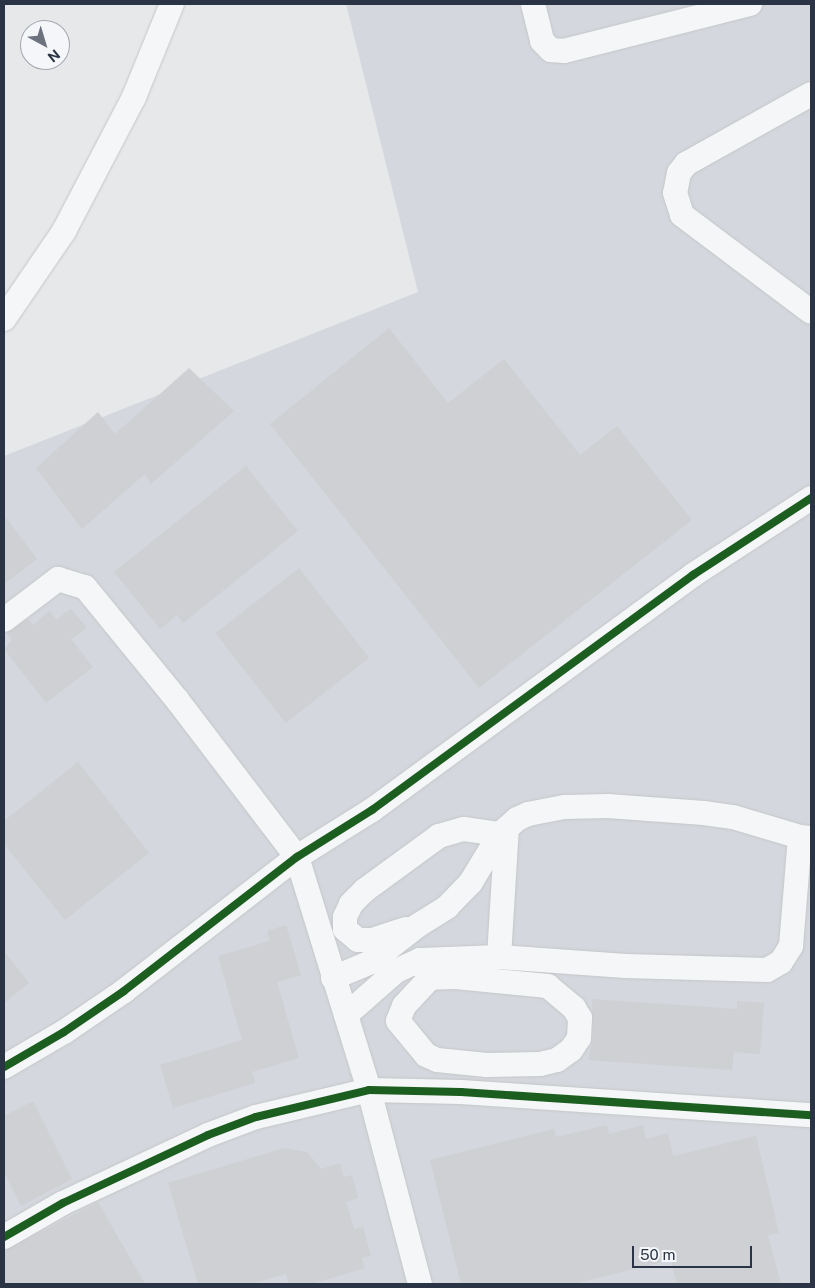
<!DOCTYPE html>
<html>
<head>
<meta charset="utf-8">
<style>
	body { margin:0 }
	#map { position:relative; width:815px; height:1288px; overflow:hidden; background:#e6e8ea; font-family:"Public Sans",sans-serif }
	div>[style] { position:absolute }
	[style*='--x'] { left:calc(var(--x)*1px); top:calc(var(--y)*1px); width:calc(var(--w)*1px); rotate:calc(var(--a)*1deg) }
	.built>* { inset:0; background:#d4d7dd }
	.building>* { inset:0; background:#ced0d3; transform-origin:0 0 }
	.roads { filter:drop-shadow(0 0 1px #c4c6c8) drop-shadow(0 0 1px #c4c6c8) }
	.minor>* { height:24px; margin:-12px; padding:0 12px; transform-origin:12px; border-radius:12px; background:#f5f6f7 }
	.cycleway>* { height:8px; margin:-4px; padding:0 4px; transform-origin:4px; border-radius:4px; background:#1b5e20 }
	span { translate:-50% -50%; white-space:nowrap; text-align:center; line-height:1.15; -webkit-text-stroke:4px #f4f6f9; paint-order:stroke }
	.frame { position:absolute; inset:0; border:5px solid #2b3445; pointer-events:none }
	.north { position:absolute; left:20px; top:20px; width:50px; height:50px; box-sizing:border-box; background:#f4f6f9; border:1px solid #a4a8b1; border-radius:50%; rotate:141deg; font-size:14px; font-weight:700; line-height:20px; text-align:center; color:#2b3445 }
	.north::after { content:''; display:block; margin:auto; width:18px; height:22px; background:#6c737f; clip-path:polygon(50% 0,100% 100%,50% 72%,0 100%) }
	.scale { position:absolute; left:632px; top:1246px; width:120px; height:22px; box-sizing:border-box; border:2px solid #2b3445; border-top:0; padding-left:6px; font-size:15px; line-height:18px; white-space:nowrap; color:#2b3445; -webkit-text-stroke:4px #f4f6f9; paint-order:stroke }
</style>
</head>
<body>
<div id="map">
	<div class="built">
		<i style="clip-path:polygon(346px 4px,811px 4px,811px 1284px,4px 1284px,4px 456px,418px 292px)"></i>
	</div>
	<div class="building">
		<i style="clip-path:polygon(389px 328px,448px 403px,504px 359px,580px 455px,617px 426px,692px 520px,479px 688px,270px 424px)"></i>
		<i style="clip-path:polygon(189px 368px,234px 411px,151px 484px,145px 474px,82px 529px,36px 468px,98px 412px,115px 434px)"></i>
		<i style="clip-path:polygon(246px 466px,298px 531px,183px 623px,177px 615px,160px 629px,114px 572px)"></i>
		<i style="clip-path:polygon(4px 515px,37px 559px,4px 584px)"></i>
		<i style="left:299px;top:568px;width:114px;height:106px;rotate:52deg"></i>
		<i style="clip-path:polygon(71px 609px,87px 628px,71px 639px,93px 667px,46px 703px,4px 649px,12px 640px,7px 633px,28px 619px,33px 625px,50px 611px,56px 620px)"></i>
		<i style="clip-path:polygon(78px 762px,149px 853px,65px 920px,4px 844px,4px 821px)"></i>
		<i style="clip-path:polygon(286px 925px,301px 975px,277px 982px,299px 1058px,252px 1072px,255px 1083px,173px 1108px,160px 1065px,242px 1040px,218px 956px,270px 941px,267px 931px)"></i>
		<i style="clip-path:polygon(4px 951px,29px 983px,4px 1003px)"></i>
		<i style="clip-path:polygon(592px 999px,737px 1009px,737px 1001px,764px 1003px,760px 1054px,734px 1052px,732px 1070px,588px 1060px,593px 1039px)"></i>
		<i style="clip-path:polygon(33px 1101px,72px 1179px,21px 1206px,4px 1172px,4px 1116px)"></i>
		<i style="clip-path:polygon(607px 1125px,609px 1134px,643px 1125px,646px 1139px,668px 1133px,673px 1156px,756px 1136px,779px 1233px,768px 1235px,781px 1284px,677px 1284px,671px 1260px,573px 1284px,461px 1284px,430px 1160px,554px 1129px,556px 1137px)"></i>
		<i style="clip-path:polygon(284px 1148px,307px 1152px,321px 1169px,340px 1163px,344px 1177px,352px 1175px,358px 1198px,346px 1202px,354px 1229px,363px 1227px,371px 1256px,362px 1258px,365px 1268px,312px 1284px,289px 1284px,286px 1274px,250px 1284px,198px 1284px,168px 1183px)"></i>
		<i style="clip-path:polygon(98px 1202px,145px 1284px,4px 1284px,4px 1251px)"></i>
	</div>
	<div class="roads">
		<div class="minor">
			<i style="--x:533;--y:4;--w:38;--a:76"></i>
			<i style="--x:542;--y:41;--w:13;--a:45"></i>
			<i style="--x:551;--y:50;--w:13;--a:4"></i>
			<i style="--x:564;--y:51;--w:192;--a:-14.2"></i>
			<i style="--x:811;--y:94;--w:143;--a:150.8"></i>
			<i style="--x:686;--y:164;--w:11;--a:128"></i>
			<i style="--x:679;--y:173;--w:20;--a:101"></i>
			<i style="--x:675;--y:193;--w:23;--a:72"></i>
			<i style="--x:682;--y:215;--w:161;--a:36.9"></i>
			<i style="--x:4;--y:319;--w:107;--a:-55.7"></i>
			<i style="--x:64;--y:231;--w:151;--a:-62.4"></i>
			<i style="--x:134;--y:97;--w:100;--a:-67.8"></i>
			<i style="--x:4;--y:620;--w:68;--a:-37.2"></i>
			<i style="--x:58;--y:579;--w:28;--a:17"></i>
			<i style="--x:85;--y:587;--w:147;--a:50.8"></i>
			<i style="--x:178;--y:701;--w:196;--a:52.7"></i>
			<i style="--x:297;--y:857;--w:244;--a:72.8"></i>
			<i style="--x:369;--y:1090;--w:201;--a:75.3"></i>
			<i style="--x:406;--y:929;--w:36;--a:162"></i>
			<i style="--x:372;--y:940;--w:14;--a:180"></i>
			<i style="--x:358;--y:940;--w:17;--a:-140"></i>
			<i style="--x:345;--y:929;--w:12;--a:-90"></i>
			<i style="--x:345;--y:917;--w:14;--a:-65"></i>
			<i style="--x:351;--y:904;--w:20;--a:-45"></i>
			<i style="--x:365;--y:890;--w:92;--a:-36.1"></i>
			<i style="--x:439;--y:836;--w:26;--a:-16"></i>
			<i style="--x:464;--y:829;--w:36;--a:8"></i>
			<i style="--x:499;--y:957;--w:129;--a:-86.5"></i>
			<i style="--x:420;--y:960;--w:21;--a:61"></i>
			<i style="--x:430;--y:978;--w:38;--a:133"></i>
			<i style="--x:404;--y:1006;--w:16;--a:112"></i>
			<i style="--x:398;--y:1021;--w:44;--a:50.5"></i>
			<i style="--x:426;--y:1055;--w:12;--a:24"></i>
			<i style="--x:437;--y:1060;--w:50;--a:5.7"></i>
			<i style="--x:487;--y:1065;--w:53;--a:-1.1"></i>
			<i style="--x:540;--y:1064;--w:17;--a:-13"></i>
			<i style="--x:557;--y:1060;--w:17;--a:-36"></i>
			<i style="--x:571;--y:1050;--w:14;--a:-56"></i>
			<i style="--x:579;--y:1038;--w:20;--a:-87"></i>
			<i style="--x:580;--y:1018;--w:12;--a:-121"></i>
			<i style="--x:574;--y:1008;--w:34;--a:-140"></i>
			<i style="--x:548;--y:986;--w:93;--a:-174.5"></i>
			<i style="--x:455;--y:977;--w:25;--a:178"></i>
			<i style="--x:333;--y:978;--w:41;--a:-22.8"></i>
			<i style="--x:371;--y:962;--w:58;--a:-38"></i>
			<i style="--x:417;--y:926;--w:36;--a:-32"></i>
			<i style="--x:447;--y:907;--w:35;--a:-46"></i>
			<i style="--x:471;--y:882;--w:56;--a:-58.9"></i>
			<i style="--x:500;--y:834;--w:23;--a:-41"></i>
			<i style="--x:517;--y:819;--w:12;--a:-24"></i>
			<i style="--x:528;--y:814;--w:38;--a:-11"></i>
			<i style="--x:565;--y:807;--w:43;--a:-1.3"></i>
			<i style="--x:608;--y:806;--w:96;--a:4.2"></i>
			<i style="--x:704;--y:813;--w:29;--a:8"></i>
			<i style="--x:733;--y:817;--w:70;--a:16.6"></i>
			<i style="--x:346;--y:1015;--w:67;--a:-41.3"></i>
			<i style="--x:396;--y:971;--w:26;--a:-25"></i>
			<i style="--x:420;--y:960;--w:79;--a:-2.2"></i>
			<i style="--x:499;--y:957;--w:127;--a:4.1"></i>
			<i style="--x:626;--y:966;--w:141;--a:1.6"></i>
			<i style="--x:767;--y:970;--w:16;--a:-30"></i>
			<i style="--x:781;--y:962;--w:19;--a:-58"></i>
			<i style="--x:791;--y:946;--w:109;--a:-85.3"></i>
			<i style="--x:800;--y:837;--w:11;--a:5"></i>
			<i style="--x:4;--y:1067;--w:69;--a:-30.3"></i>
			<i style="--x:64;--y:1032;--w:73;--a:-34.3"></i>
			<i style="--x:124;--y:991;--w:219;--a:-37.8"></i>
			<i style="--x:297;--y:857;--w:89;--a:-32.1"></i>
			<i style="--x:372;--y:810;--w:398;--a:-36.2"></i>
			<i style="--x:693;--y:575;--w:141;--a:-33.1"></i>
			<i style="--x:4;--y:1237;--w:68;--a:-30"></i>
			<i style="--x:63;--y:1203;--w:160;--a:-25.1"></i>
			<i style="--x:208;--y:1135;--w:51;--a:-20.6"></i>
			<i style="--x:256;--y:1117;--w:116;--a:-13.4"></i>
			<i style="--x:369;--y:1090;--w:92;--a:1.2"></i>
			<i style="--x:461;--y:1092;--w:351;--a:3.8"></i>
		</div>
	</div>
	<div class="cycleway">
		<i style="--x:4;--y:1067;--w:69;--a:-30.3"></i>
		<i style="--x:64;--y:1032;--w:73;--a:-34.3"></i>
		<i style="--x:124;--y:991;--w:219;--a:-37.8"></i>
		<i style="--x:297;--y:857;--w:89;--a:-32.1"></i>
		<i style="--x:372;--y:810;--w:398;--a:-36.2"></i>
		<i style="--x:693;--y:575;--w:141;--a:-33.1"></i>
		<i style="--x:4;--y:1237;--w:68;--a:-30"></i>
		<i style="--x:63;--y:1203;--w:160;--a:-25.1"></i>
		<i style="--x:208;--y:1135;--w:51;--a:-20.6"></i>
		<i style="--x:256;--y:1117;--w:116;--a:-13.4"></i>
		<i style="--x:369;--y:1090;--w:92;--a:1.2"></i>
		<i style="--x:461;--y:1092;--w:351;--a:3.8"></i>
	</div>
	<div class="frame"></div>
	<div class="north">N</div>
	<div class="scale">50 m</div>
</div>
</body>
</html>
